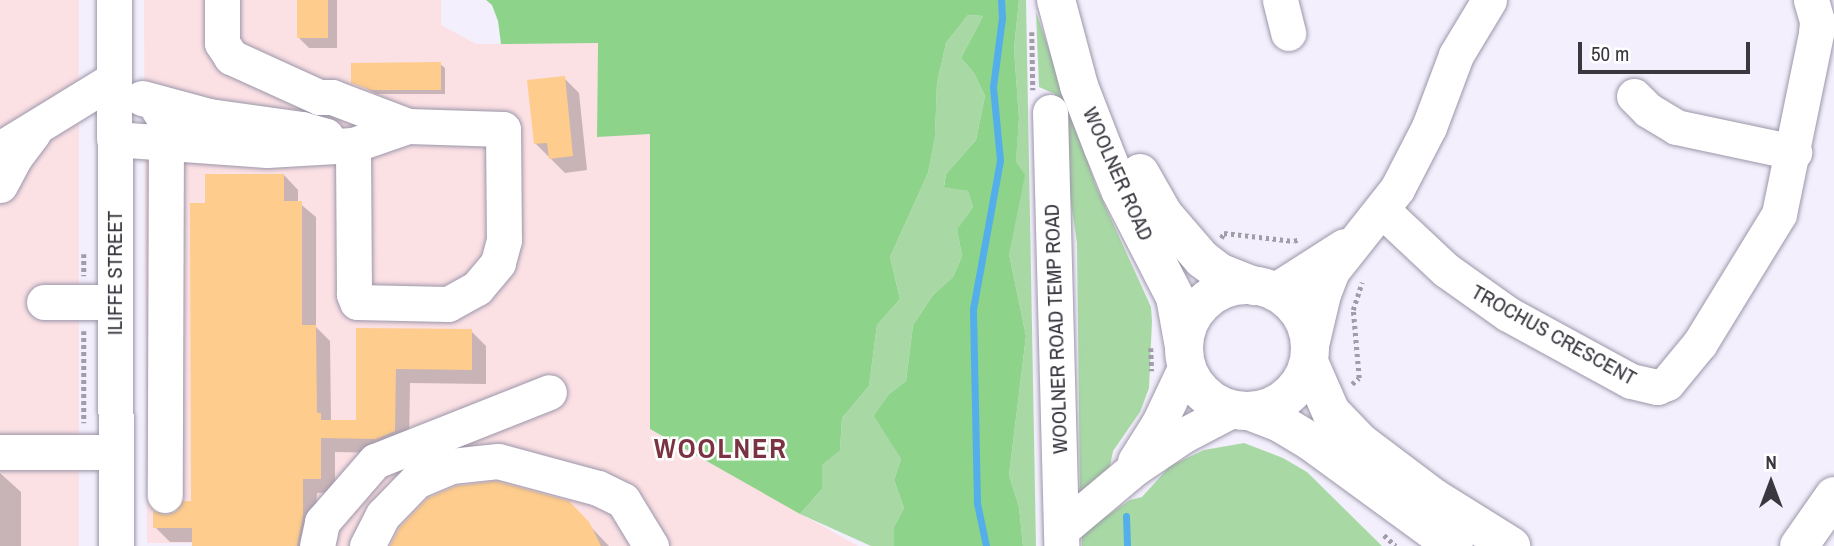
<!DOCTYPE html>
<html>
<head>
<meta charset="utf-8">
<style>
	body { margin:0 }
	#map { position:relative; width:1834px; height:546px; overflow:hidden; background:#f3effc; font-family:"Archivo Narrow",sans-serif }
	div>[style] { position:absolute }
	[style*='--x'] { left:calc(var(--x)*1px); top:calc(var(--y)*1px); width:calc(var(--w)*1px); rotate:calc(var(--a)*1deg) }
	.industrial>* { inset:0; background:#fbe0e4; transform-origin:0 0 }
	.green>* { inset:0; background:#a8d9a5 }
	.forest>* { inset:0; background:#8ed38a }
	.shadow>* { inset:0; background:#0003 }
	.stream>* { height:7px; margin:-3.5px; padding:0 3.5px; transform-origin:3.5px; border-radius:3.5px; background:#54aeea }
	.building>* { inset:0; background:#fecc8c; transform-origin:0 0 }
	.path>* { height:4.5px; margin-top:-2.25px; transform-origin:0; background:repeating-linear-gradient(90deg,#a09da8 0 3.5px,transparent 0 7px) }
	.roads { filter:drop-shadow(0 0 2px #9c96a9) drop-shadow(0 0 2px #9c96a9) }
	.minor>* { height:35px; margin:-17.5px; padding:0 17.5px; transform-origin:17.5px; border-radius:17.5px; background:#fff }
	.major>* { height:38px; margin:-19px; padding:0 19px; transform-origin:19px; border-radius:19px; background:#fff }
	.major>.ring { margin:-19px; padding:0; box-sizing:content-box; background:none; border:38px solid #fff; border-radius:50% }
	span { translate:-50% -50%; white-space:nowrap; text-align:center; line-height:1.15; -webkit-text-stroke:5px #fff; paint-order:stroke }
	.street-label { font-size:21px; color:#3a3740 }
	.district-label { font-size:28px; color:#7a3341; font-weight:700; letter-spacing:2px }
	.north { position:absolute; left:1736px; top:448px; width:70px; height:70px; -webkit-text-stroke:5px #fff; paint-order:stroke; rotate:0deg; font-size:19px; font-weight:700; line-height:28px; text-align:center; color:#3a3740 }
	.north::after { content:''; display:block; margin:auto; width:24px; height:32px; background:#3a3740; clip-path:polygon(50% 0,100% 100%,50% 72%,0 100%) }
	.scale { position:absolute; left:1578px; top:42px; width:172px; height:32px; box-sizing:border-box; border:4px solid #3a3740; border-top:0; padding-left:9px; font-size:21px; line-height:24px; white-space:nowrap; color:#3a3740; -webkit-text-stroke:5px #fff; paint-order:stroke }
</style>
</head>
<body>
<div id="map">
	<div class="industrial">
		<i style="left:0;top:0;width:79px;height:546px"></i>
		<i style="clip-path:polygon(144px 0,441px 0,441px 25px,476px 44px,598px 43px,597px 137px,650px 133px,650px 429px,858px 546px,192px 546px,191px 543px,147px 543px)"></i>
	</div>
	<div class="green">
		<i style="clip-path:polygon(1019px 0,1026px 0,1036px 546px,1023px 546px,1019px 507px,1009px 475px,1026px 336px,1009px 254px,1019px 118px,1014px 49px)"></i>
		<i style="clip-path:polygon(1036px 12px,1096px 186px,1151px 307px,1152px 321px,1149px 388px,1140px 412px,1113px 451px,1109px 471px,1080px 495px,1077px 243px,1055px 94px,1039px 87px)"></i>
		<i style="clip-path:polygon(968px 15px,983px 16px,961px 58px,974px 73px,985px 96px,976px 140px,946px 174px,944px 186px,968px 191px,973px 207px,957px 229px,962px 256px,953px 277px,933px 295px,913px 325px,906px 381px,889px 394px,875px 416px,901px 459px,894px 480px,904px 508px,894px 527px,894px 546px,871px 546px,800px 514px,822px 489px,822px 465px,840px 451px,842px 418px,869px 386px,877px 325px,900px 299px,890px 257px,928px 173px,935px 135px,937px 83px,946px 43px)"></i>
		<i style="clip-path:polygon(1244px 443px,1283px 458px,1307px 472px,1382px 546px,1082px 546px,1082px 527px,1098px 522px,1130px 500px,1142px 497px,1170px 466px,1204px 450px)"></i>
	</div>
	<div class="forest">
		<i style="clip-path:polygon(486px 0,1019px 0,1014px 49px,1019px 118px,1016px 162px,1025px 175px,1009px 254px,1026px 336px,1009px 475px,1019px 507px,1023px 546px,894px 546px,894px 527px,904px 508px,894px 480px,901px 459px,874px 416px,889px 394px,906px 381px,913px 325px,933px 295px,953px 277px,962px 256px,957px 229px,973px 207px,968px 191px,944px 187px,946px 174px,976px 140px,985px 96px,974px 73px,961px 58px,983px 16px,968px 15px,946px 43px,937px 83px,935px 136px,928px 173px,890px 257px,900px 299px,877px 325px,869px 386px,842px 418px,840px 451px,822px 465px,822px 489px,800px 514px,650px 429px,650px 134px,597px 137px,598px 43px,501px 44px,498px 21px,492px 5px)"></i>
	</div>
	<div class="shadow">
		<i style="clip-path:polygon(299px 0,337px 0,337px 48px,309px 48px,299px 38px)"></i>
		<i style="clip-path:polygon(440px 64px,445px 68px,445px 94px,377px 94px,353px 82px)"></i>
		<i style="clip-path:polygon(564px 78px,579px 93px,587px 170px,565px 173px,535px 143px)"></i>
		<i style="clip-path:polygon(284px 175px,298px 190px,298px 202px,316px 217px,316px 327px,330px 341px,331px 422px,358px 422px,358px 330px,471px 331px,486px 346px,486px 384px,410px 383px,409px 446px,392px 453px,335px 452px,335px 492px,317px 493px,314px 546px,193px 546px,193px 542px,170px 542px,155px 527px,166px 517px,193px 503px,207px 204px)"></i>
		<i style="clip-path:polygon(0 473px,21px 492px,21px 546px,0 546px)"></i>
		<i style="clip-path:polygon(568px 503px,609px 546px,392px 546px)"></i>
	</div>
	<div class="stream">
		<i style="--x:1126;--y:516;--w:30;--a:88"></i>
		<i style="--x:986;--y:546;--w:44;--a:-101.8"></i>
		<i style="--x:977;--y:503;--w:194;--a:-91.2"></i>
		<i style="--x:973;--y:309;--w:151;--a:-79.7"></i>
		<i style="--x:1000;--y:160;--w:73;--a:-95.5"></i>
		<i style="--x:993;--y:87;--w:70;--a:-82.6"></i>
		<i style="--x:1002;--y:18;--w:18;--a:-93"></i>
	</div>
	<div class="building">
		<i style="left:297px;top:0;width:31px;height:38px"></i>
		<i style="clip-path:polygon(441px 62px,441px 90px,371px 90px,351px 83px,351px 63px)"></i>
		<i style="clip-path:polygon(565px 76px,573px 156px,549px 159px,547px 143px,534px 144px,527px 80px)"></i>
		<i style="clip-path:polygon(205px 174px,284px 174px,284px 201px,302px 201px,302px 325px,316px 325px,317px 413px,321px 413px,321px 420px,356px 420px,356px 328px,472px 329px,472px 370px,396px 369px,395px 431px,376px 439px,321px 438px,321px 479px,303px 479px,303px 516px,297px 546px,192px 546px,192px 528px,153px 528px,153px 511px,166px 515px,176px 512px,183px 501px,191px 501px,190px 203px,205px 203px)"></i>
		<i style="clip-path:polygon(496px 481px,569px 501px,589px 522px,601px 546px,390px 546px,400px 527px,428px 498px,456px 486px)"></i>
	</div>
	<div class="path">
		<i style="--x:1032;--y:32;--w:58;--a:89"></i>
		<i style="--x:1221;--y:238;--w:6;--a:-59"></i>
		<i style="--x:1224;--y:233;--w:70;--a:6.5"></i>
		<i style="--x:1294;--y:241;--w:6;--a:-18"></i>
		<i style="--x:84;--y:254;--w:22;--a:90"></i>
		<i style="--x:84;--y:331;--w:92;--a:90"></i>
		<i style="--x:1151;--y:348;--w:23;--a:88"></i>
		<i style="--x:1352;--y:384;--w:9;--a:-41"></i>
		<i style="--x:1359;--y:378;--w:68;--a:-95"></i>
		<i style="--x:1353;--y:310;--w:29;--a:-72"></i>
		<i style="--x:1384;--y:535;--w:16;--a:43"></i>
	</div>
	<div class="roads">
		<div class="minor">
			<i style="--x:114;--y:0;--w:546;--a:89.79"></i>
			<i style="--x:222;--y:0;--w:43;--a:90"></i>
			<i style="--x:222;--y:43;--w:17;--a:57"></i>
			<i style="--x:231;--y:57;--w:97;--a:24.4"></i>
			<i style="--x:319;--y:97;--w:13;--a:0"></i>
			<i style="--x:332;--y:97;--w:81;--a:20.9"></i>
			<i style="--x:1280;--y:0;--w:34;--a:76"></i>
			<i style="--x:1634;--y:96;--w:20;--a:45"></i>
			<i style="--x:1648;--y:110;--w:33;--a:31"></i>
			<i style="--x:1676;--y:127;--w:121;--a:12"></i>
			<i style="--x:142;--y:98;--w:69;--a:15"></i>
			<i style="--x:209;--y:116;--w:94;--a:8"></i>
			<i style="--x:302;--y:129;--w:25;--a:16"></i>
			<i style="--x:154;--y:102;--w:21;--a:59"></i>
			<i style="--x:165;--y:120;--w:10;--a:84"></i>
			<i style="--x:166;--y:130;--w:365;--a:90.2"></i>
			<i style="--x:1050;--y:112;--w:434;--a:88.5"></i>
			<i style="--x:114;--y:139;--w:153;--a:4.1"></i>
			<i style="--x:267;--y:150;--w:86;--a:-3.3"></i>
			<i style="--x:353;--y:145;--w:58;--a:-19.1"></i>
			<i style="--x:408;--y:126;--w:95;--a:1.8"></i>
			<i style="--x:503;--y:129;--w:111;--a:89.5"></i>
			<i style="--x:504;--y:240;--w:24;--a:105"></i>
			<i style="--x:498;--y:263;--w:33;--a:130"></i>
			<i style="--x:477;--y:288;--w:33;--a:151"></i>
			<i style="--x:448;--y:304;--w:91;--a:-178.7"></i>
			<i style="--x:357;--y:302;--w:9;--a:-111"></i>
			<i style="--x:354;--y:294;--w:149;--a:-90.4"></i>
			<i style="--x:0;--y:149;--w:134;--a:-31.6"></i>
			<i style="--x:0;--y:185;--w:32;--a:-62"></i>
			<i style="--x:15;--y:157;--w:30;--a:-53"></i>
			<i style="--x:1382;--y:210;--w:88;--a:43.2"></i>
			<i style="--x:1446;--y:270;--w:76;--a:35.4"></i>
			<i style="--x:1508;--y:314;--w:140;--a:28.6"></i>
			<i style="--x:1631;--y:381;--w:27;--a:13"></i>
			<i style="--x:1657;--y:387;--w:11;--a:-22"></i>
			<i style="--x:1667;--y:383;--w:52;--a:-50.5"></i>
			<i style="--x:1700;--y:343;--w:151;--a:-58.5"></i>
			<i style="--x:1779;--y:214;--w:185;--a:-78.4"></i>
			<i style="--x:1816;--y:33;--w:12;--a:-85"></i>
			<i style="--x:1817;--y:21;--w:22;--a:-106"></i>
			<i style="--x:1274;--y:291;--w:83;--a:-32.7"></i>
			<i style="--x:44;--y:302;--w:71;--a:0"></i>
			<i style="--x:1310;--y:349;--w:57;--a:-76.7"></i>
			<i style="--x:1323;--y:294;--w:25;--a:-69"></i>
			<i style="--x:1332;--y:271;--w:105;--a:-51.6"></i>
			<i style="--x:1397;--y:189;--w:70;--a:-62.7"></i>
			<i style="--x:1429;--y:127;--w:77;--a:-69.4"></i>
			<i style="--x:1456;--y:55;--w:64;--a:-59"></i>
			<i style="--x:0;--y:452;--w:116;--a:0"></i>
			<i style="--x:1135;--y:461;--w:45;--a:-57.7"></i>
			<i style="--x:1159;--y:423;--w:63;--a:-64.7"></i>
			<i style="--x:1061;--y:530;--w:97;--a:-40"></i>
			<i style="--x:1135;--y:468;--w:59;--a:-34"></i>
			<i style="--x:1184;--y:435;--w:54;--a:-27.5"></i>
			<i style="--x:317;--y:546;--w:25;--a:-78"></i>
			<i style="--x:322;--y:522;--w:81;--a:-49"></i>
			<i style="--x:375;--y:461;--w:187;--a:-21.6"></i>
			<i style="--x:367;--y:546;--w:35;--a:-63"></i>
			<i style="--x:383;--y:515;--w:47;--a:-45.9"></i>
			<i style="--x:416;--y:481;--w:38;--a:-23"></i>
			<i style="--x:451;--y:466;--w:47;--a:-6.1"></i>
			<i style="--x:498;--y:461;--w:104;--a:15.1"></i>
			<i style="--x:598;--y:488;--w:28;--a:26"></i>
			<i style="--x:623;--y:500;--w:54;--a:58.7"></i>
		</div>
		<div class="major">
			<i style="--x:1056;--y:0;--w:89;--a:75"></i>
			<i style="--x:1079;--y:86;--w:66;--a:68.8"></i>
			<i style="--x:1103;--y:148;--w:45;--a:68"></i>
			<i style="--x:1120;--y:190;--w:120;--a:62.8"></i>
			<i style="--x:1175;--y:297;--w:51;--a:79.8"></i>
			<i style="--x:1140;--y:173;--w:48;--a:60.3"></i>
			<i style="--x:1164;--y:215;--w:58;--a:49.2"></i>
			<i style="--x:1202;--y:259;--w:21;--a:37"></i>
			<i style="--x:1219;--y:272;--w:38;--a:22"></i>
			<i class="ring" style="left:1184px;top:285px;width:88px;height:88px"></i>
			<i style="--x:1309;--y:362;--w:55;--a:66.3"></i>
			<i style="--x:1331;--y:412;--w:43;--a:45.9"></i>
			<i style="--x:1361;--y:443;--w:91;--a:37"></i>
			<i style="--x:1434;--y:498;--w:91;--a:31.9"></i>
			<i style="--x:1249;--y:411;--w:33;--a:21"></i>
			<i style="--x:1280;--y:423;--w:35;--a:31"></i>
			<i style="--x:1310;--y:441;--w:178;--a:36.1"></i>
			<i style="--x:1799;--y:546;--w:61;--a:-55"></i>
		</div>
	</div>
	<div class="street-label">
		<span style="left:1118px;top:174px;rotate:66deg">WOOLNER ROAD</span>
		<span style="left:115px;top:273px;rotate:-90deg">ILIFFE STREET</span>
		<span style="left:1056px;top:329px;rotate:-92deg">WOOLNER ROAD TEMP ROAD</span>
		<span style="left:1554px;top:335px;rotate:29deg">TROCHUS CRESCENT</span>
	</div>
	<div class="district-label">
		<span style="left:721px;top:448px">WOOLNER</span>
	</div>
	<div class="north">N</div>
	<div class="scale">50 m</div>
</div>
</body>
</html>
